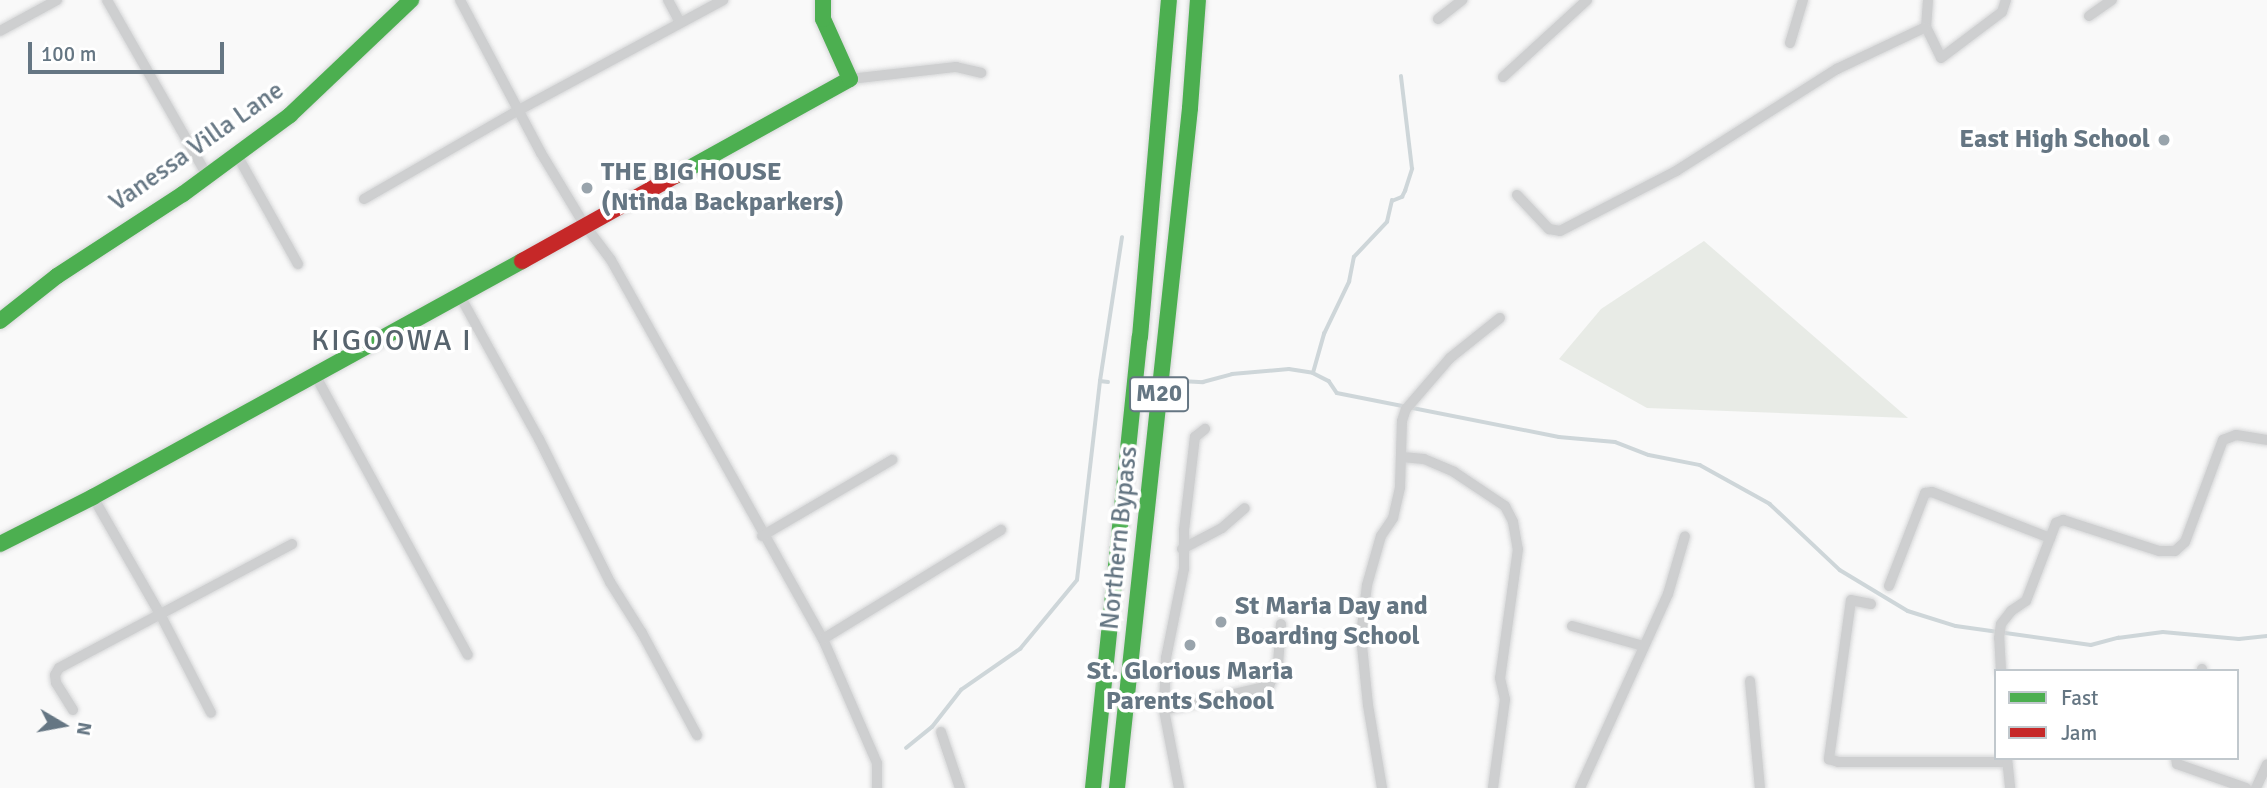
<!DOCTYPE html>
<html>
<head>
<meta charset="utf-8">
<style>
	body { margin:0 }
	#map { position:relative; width:2267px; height:788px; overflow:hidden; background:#f9f9f9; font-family:Signika,sans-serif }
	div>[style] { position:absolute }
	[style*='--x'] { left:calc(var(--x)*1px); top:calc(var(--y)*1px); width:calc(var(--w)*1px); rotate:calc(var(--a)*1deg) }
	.green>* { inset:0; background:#e8ebe6 }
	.stream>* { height:3.5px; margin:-1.75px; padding:0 1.75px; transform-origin:1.75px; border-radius:1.75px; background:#ced6d9 }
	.roads { filter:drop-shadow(0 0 2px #d5d6d7) drop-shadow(0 0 2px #d5d6d7) }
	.street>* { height:10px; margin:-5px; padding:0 5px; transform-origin:5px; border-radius:5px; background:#cecfd0 }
	.fast>* { height:16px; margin:-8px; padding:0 8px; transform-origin:8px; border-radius:8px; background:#4caf50 }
	.jam>* { height:16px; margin:-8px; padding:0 8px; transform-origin:8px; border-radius:8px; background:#c62828 }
	.dots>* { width:19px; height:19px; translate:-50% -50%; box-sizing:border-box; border:4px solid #fff; border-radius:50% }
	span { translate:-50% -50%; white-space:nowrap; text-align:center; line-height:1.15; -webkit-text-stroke:7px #fff; paint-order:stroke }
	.shield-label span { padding:2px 5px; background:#fff; border:2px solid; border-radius:5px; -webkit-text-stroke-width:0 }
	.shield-label { font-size:24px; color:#657683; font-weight:700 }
	.poi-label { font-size:26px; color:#657683; font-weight:700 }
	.right { translate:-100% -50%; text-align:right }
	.left { translate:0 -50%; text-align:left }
	.street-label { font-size:26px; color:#657683 }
	.quarter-label { font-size:30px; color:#57646e; letter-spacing:2px }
	.legend { position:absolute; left:1994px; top:669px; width:245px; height:91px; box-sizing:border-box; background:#fff; border:2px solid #c1c8cd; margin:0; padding:9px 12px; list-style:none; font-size:21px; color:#657683 }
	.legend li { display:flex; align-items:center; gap:14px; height:35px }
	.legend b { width:35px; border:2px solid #c1c8cd }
	.north { position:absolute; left:28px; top:690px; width:70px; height:70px; -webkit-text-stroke:5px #fff; paint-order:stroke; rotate:100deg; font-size:19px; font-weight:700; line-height:28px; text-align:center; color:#657683 }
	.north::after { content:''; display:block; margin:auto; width:24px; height:32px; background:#657683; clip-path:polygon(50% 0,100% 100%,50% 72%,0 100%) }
	.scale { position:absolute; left:28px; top:42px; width:196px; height:32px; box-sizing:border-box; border:4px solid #657683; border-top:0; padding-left:9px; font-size:21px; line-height:24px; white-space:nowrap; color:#657683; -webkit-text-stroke:5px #fff; paint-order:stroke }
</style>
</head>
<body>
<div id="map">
	<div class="green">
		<i style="clip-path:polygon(1704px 241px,1908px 418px,1647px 408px,1559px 359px,1601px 309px)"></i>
	</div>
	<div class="stream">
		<i style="--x:1313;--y:373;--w:41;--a:-74.2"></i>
		<i style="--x:1324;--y:334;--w:58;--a:-64.3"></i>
		<i style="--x:1349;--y:282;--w:25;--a:-79"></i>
		<i style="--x:1354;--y:257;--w:48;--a:-46.7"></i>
		<i style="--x:1387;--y:222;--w:22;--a:-77"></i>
		<i style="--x:1392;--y:201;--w:11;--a:-22"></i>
		<i style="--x:1402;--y:197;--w:7;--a:-63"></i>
		<i style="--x:1405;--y:191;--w:23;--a:-72"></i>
		<i style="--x:1412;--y:169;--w:93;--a:-96.8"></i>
		<i style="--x:1100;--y:381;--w:8;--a:7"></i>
		<i style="--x:1181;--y:381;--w:22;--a:3"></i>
		<i style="--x:1203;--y:382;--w:30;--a:-15"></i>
		<i style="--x:1232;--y:374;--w:57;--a:-5"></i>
		<i style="--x:1289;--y:369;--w:24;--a:9"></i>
		<i style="--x:1313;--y:373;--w:18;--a:27"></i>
		<i style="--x:1329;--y:381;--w:14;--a:56"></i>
		<i style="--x:1337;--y:393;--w:226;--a:11.2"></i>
		<i style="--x:1559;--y:437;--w:56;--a:5.1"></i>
		<i style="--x:1615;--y:442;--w:36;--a:21"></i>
		<i style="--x:1649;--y:455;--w:52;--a:11.1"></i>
		<i style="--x:1700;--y:465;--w:80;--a:29.1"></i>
		<i style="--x:1770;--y:504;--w:96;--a:43.3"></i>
		<i style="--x:1840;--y:570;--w:79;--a:31.1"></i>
		<i style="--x:1908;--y:611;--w:50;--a:17.4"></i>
		<i style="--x:1956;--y:626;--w:136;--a:8"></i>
		<i style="--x:2091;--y:645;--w:28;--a:-15"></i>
		<i style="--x:2118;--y:638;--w:45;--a:-7.6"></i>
		<i style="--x:2163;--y:632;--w:76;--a:5.3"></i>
		<i style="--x:2239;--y:639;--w:28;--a:-6"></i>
		<i style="--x:906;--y:748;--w:33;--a:-39"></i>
		<i style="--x:932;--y:727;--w:47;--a:-51.9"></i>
		<i style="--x:961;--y:690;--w:72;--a:-34.8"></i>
		<i style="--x:1020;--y:649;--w:89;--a:-50.4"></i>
		<i style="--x:1077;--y:580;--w:200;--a:-83.4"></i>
		<i style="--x:1100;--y:381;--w:145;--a:-81.3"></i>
	</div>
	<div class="roads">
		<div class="street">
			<i style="--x:107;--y:0;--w:204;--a:60.3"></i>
			<i style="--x:460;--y:0;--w:173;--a:62.1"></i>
			<i style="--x:541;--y:153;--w:83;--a:58.8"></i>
			<i style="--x:584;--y:224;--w:45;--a:53.1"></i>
			<i style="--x:611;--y:260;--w:434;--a:60.8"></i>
			<i style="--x:823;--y:639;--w:135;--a:66.5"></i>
			<i style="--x:877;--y:763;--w:25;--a:90"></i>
			<i style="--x:668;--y:0;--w:26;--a:62"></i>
			<i style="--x:1928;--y:0;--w:27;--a:94"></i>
			<i style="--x:1926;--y:27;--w:34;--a:64"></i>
			<i style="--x:1941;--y:58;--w:76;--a:-37"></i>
			<i style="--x:2002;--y:12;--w:13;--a:-72"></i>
			<i style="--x:2089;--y:16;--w:28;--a:-35"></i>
			<i style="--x:1438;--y:19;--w:31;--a:-38"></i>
			<i style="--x:0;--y:31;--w:65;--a:-28.5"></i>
			<i style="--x:1790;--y:43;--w:45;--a:-73.2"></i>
			<i style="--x:1503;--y:77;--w:114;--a:-42.5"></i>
			<i style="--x:850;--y:79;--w:107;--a:-6.5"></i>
			<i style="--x:956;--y:67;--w:26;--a:13"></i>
			<i style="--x:237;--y:155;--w:125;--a:60.8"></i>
			<i style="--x:1517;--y:195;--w:47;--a:46.7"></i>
			<i style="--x:1549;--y:229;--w:11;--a:10"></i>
			<i style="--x:1560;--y:231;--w:131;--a:-27.3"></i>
			<i style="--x:1676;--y:171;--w:191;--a:-32.4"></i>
			<i style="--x:1837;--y:69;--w:98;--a:-25.3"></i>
			<i style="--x:364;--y:199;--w:179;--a:-29.9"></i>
			<i style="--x:519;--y:110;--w:232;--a:-28.3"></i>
			<i style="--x:460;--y:296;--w:163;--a:61.1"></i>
			<i style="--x:539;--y:439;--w:160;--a:63.6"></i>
			<i style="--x:610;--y:582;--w:60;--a:57.9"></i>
			<i style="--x:642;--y:633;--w:116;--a:61.7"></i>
			<i style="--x:314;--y:373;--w:321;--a:61.4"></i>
			<i style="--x:1402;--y:457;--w:22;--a:5"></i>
			<i style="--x:1424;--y:459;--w:33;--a:23"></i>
			<i style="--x:1454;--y:472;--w:61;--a:33.7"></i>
			<i style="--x:1505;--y:506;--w:18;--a:63"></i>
			<i style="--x:1513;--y:522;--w:27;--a:80"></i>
			<i style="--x:1518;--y:549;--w:130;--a:97.9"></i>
			<i style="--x:1500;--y:678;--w:22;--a:77"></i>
			<i style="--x:1505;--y:699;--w:90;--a:97.7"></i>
			<i style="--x:93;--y:497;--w:135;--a:60.2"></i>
			<i style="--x:160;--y:614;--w:111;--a:62.7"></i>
			<i style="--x:762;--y:536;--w:151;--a:-30.3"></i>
			<i style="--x:1182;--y:549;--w:45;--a:-27.7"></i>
			<i style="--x:1222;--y:528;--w:30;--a:-41"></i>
			<i style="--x:1889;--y:586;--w:100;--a:-68.8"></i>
			<i style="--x:1925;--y:493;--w:7;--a:-8"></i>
			<i style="--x:1932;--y:492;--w:127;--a:21.3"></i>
			<i style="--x:1871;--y:604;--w:20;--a:-169"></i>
			<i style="--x:1851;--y:600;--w:161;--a:97.9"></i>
			<i style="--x:1829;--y:759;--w:9;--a:18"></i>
			<i style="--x:1838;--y:762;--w:169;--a:0"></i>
			<i style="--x:1572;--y:626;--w:74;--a:15.7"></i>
			<i style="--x:823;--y:639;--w:209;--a:-31.5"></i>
			<i style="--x:2001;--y:671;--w:33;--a:-93"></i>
			<i style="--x:1999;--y:638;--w:14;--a:-82"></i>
			<i style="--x:2001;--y:624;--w:16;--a:-52"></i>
			<i style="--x:2011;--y:611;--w:18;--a:-34"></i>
			<i style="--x:2026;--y:601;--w:84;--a:-69"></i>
			<i style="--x:2056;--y:523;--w:8;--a:-23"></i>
			<i style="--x:2063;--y:520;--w:101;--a:17.9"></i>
			<i style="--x:2159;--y:551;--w:16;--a:0"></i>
			<i style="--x:2175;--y:551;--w:13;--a:-42"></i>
			<i style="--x:2185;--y:542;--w:109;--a:-69.6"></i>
			<i style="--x:2223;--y:440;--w:14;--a:-21"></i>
			<i style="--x:2236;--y:435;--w:31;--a:9"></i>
			<i style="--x:2202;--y:671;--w:2;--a:-90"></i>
			<i style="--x:1750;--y:681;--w:107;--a:84.7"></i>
			<i style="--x:73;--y:710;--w:32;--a:-122"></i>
			<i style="--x:56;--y:683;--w:8;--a:-97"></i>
			<i style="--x:55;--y:675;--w:8;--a:-60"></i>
			<i style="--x:59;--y:668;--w:264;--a:-28"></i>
			<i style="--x:1164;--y:710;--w:52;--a:-87.8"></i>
			<i style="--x:1166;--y:658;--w:91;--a:-78.6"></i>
			<i style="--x:1184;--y:569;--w:39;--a:-90"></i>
			<i style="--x:1184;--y:530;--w:94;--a:-83.3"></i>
			<i style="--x:1195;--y:437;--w:13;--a:-39"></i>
			<i style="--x:941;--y:732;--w:59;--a:71.3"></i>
			<i style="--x:2007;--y:758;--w:30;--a:84"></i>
			<i style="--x:2176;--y:758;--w:6;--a:81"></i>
			<i style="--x:2177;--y:764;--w:73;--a:19.2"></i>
			<i style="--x:1179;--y:788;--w:79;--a:-100.9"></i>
			<i style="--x:1164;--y:710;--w:108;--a:-12.9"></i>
			<i style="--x:1269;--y:686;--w:24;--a:-68"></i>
			<i style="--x:1278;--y:664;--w:40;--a:-85.7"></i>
			<i style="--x:1382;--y:788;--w:84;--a:-99.6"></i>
			<i style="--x:1368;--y:705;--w:69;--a:-95.8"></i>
			<i style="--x:1361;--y:636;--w:51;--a:-83.3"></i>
			<i style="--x:1367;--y:585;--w:51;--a:-74.1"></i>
			<i style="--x:1381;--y:536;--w:22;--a:-56"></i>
			<i style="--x:1393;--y:518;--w:32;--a:-77"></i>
			<i style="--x:1400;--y:487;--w:66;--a:-88.3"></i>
			<i style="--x:1402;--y:421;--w:13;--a:-72"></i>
			<i style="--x:1406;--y:409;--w:67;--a:-49.2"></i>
			<i style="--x:1450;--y:358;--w:64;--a:-38.7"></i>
			<i style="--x:1580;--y:788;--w:213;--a:-65.6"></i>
			<i style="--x:1668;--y:594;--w:60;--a:-73.7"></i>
			<i style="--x:2256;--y:788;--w:26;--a:-65"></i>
		</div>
		<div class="fast">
			<i style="--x:675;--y:176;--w:200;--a:-29"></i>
			<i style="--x:850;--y:79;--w:66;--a:-114.2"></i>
			<i style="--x:823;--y:19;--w:19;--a:-90"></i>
			<i style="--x:0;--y:321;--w:73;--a:-38.3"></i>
			<i style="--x:57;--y:276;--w:150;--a:-33.1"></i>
			<i style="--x:183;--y:194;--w:133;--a:-36.4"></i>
			<i style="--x:290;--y:115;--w:167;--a:-43.5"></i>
			<i style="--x:0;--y:544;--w:104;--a:-26.8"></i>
			<i style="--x:93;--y:497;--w:490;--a:-28.8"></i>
			<i style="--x:1093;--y:788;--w:453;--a:-84.1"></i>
			<i style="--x:1140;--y:337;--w:338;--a:-85.1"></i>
			<i style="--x:1117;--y:788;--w:684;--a:-83.87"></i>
			<i style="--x:1190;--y:108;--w:108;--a:-85.8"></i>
		</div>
		<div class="jam">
			<i style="--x:522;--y:261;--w:175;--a:-29.1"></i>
		</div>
	</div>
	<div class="dots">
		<i style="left:2164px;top:140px;background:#99a4ac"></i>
		<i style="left:587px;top:188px;background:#99a4ac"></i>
		<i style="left:1221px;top:622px;background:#99a4ac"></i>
		<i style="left:1190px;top:645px;background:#99a4ac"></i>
	</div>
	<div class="shield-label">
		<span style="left:1159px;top:394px">M20</span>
	</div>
	<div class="poi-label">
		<span class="right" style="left:2150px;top:140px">East High School</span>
		<span class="left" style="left:601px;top:188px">THE BIG HOUSE<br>(Ntinda Backparkers)</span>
		<span class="left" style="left:1235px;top:622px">St Maria Day and<br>Boarding School</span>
		<span style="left:1190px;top:687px">St. Glorious Maria<br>Parents School</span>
	</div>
	<div class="street-label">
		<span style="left:197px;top:147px;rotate:-35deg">Vanessa Villa Lane</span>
		<span style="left:1120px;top:538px;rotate:-84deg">Northern Bypass</span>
	</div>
	<div class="quarter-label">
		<span style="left:392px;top:341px">KIGOOWA I</span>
	</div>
	<ul class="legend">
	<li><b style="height:9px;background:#4caf50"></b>Fast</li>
	<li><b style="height:9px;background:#c62828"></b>Jam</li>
	</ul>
	<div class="north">N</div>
	<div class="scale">100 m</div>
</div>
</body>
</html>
